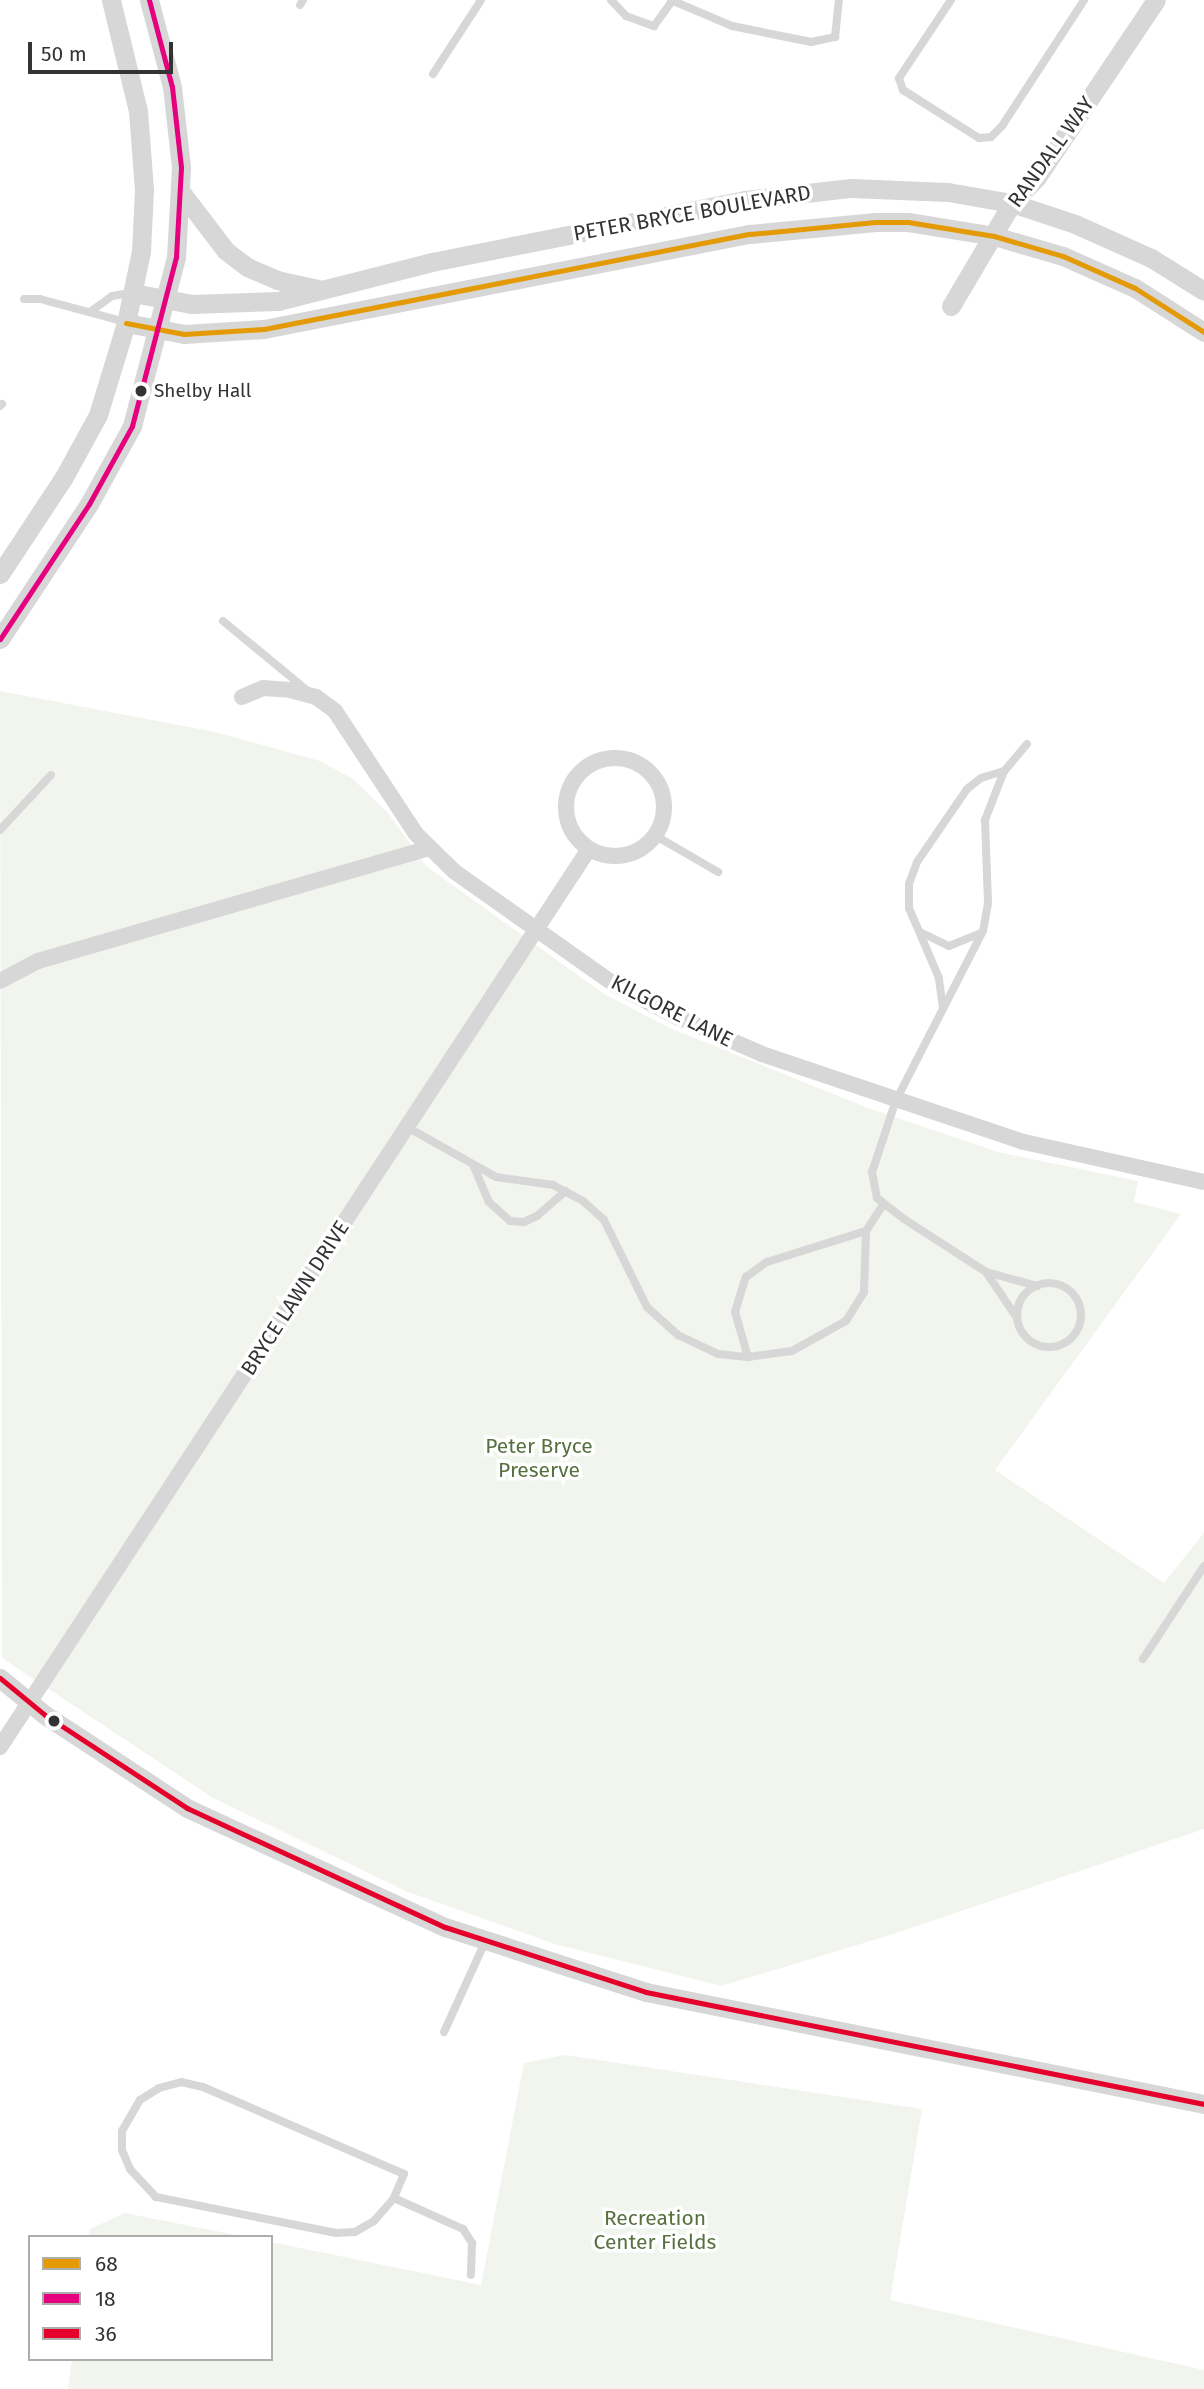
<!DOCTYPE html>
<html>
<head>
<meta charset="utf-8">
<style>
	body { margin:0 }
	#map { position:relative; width:1204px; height:2389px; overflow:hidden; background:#fff; font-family:"Fira Sans",sans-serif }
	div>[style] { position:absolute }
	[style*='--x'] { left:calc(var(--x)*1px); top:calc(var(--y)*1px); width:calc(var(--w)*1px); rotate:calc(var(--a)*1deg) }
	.green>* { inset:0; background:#f1f5ed }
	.service>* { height:8px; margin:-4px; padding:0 4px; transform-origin:4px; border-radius:4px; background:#d7d7d7 }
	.service>.ring { margin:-4px; padding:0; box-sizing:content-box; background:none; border:8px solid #d7d7d7; border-radius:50% }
	.minor>* { height:16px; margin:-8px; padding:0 8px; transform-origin:8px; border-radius:8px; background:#d7d7d7 }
	.minor>.ring { margin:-8px; padding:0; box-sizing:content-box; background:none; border:16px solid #d7d7d7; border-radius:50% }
	.tertiary>* { height:19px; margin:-9.5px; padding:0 9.5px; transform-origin:9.5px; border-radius:9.5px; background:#d7d7d7 }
	.bus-1>* { height:5px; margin:-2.5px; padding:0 2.5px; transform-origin:2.5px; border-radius:2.5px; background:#e39a05 }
	.bus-2>* { height:5px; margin:-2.5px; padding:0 2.5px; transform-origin:2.5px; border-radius:2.5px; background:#e5007d }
	.bus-3>* { height:5px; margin:-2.5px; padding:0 2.5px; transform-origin:2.5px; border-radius:2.5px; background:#e4002b }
	.dots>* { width:19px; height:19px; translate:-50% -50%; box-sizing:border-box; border:4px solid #fff; border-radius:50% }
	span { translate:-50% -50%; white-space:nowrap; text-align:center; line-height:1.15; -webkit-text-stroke:7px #fff; paint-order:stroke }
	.bus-label { font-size:19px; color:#333 }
	.left { translate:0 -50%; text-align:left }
	.street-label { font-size:21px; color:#333 }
	.park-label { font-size:21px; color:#56703f }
	.legend { position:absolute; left:28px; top:2235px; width:245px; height:126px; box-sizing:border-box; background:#fff; border:2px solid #adadad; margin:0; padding:9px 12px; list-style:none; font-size:21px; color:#333 }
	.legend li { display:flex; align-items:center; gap:14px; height:35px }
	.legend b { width:35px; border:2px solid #adadad }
	.scale { position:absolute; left:28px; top:42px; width:145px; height:32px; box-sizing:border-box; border:4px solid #333; border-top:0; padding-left:9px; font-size:21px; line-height:24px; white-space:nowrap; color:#333; -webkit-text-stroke:5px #fff; paint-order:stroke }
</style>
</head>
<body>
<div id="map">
	<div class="green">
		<i style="clip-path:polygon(0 691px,215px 732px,320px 761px,353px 779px,388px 813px,426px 866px,604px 994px,670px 1028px,868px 1108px,998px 1152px,1138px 1181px,1134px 1202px,1181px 1214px,995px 1470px,1164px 1583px,1204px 1533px,1204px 1829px,887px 1936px,721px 1986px,555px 1944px,408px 1892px,213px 1798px,2px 1658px)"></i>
		<i style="clip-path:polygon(565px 2055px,922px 2109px,890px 2300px,1204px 2370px,1204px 2389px,68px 2389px,72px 2359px,271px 2359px,271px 2242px,481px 2285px,524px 2063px)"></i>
		<i style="clip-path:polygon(125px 2213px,246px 2237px,89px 2237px,90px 2229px)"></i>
	</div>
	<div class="service">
		<i style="--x:611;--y:0;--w:22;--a:47"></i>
		<i style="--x:626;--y:16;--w:30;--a:20"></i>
		<i style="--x:654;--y:26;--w:31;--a:-54"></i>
		<i style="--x:671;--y:0;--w:66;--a:23.1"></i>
		<i style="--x:732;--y:26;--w:81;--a:11.4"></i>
		<i style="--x:811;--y:42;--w:25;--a:-12"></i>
		<i style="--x:835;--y:37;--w:37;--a:-84"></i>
		<i style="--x:951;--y:0;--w:94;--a:123.7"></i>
		<i style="--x:899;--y:78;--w:13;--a:72"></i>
		<i style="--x:903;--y:90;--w:90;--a:32.3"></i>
		<i style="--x:979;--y:138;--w:12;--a:-5"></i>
		<i style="--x:991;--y:137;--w:16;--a:-45"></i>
		<i style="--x:1002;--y:126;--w:150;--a:-56.9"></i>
		<i style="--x:300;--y:5;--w:6;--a:-59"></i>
		<i style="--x:433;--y:74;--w:88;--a:-57"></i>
		<i style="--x:24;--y:299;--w:16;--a:0"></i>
		<i style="--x:40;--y:299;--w:89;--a:15"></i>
		<i style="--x:90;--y:312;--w:27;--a:-36"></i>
		<i style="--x:112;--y:296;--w:19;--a:-9"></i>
		<i style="--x:0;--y:406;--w:3;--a:-45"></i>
		<i style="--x:223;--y:621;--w:110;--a:39.5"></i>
		<i style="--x:1027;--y:744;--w:35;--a:130"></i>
		<i style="--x:1004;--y:771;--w:53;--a:111.2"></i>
		<i style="--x:985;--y:820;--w:83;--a:87.9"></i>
		<i style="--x:988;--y:903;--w:28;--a:100"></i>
		<i style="--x:983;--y:931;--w:190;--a:117.2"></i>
		<i style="--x:896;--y:1100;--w:76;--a:108.4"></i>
		<i style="--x:872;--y:1172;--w:26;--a:79"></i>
		<i style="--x:877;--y:1198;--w:34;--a:38"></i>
		<i style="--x:904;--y:1219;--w:98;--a:32.9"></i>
		<i style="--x:986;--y:1272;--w:53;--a:15.4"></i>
		<i style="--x:0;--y:830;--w:75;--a:-47.2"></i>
		<i style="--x:656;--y:836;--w:72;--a:30.1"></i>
		<i style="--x:920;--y:932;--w:32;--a:26"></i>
		<i style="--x:949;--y:946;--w:35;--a:-22"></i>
		<i style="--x:943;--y:1008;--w:30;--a:-98"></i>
		<i style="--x:939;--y:978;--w:76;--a:-113.2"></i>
		<i style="--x:909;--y:908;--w:24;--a:-90"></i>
		<i style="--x:909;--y:884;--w:23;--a:-70"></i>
		<i style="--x:917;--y:862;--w:88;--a:-55.6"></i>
		<i style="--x:967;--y:789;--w:18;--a:-38"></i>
		<i style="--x:981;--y:778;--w:24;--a:-17"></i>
		<i style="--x:407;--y:1127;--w:102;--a:29.3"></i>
		<i style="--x:496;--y:1177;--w:58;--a:8"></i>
		<i style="--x:553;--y:1185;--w:34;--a:28"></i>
		<i style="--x:583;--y:1201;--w:28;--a:42"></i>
		<i style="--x:604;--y:1220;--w:97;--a:63.7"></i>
		<i style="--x:647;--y:1307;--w:42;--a:42.1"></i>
		<i style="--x:678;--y:1335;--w:44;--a:25.4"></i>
		<i style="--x:718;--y:1354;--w:30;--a:6"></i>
		<i style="--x:748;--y:1357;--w:44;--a:-7.8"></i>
		<i style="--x:792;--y:1351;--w:62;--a:-29.1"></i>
		<i style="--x:846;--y:1321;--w:34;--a:-58"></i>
		<i style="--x:864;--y:1292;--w:61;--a:-88.1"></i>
		<i style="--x:866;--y:1231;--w:31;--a:-57"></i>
		<i style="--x:474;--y:1167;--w:38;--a:67"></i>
		<i style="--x:489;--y:1202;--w:28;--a:42"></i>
		<i style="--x:510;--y:1221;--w:14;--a:4"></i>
		<i style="--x:524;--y:1222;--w:14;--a:-25"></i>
		<i style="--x:537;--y:1216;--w:38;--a:-41"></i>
		<i style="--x:986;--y:1272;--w:55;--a:56"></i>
		<i class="ring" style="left:1017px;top:1283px;width:56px;height:56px"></i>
		<i style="--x:748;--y:1357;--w:47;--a:-106.1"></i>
		<i style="--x:735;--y:1312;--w:37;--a:-73"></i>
		<i style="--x:746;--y:1277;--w:26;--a:-36"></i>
		<i style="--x:767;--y:1262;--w:104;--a:-17.4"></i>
		<i style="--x:1143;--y:1659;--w:111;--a:-56.7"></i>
		<i style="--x:444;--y:2032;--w:101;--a:-65.5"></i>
		<i style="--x:181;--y:2082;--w:23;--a:13"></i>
		<i style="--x:203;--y:2087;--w:219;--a:23.4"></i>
		<i style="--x:404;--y:2174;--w:26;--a:113"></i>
		<i style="--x:394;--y:2198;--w:30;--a:131"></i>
		<i style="--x:374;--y:2221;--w:22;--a:150"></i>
		<i style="--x:355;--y:2232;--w:19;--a:177"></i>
		<i style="--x:336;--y:2233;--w:184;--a:-168.7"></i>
		<i style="--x:156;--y:2197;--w:38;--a:-133"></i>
		<i style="--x:130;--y:2169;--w:21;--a:-113"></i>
		<i style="--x:122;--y:2150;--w:19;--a:-90"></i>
		<i style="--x:122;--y:2131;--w:36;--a:-60"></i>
		<i style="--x:140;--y:2100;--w:22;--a:-32"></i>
		<i style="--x:159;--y:2088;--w:23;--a:-15"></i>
		<i style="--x:394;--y:2198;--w:76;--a:24.2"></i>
		<i style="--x:463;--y:2229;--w:17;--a:57"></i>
		<i style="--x:472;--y:2243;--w:32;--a:92"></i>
	</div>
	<div class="minor">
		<i style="--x:242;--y:697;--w:23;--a:-23"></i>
		<i style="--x:263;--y:688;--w:27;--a:4"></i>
		<i style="--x:290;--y:690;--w:27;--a:15"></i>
		<i style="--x:316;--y:697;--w:24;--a:36"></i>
		<i style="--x:335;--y:711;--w:147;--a:56.6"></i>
		<i style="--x:416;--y:834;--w:54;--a:44.3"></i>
		<i style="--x:455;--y:872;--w:196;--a:35.2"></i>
		<i style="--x:615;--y:985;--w:70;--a:27.3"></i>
		<i style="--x:677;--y:1017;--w:93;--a:23.5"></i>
		<i style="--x:762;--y:1054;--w:276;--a:18.6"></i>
		<i style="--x:1024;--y:1142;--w:184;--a:12.5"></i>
		<i class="ring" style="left:566px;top:758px;width:82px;height:82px"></i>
		<i style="--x:0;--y:981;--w:43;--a:-27.8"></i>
		<i style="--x:38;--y:961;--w:408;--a:-16.1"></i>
		<i style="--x:0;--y:1747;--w:1074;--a:-56.74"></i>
	</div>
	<div class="tertiary">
		<i style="--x:181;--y:192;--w:74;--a:52.7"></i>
		<i style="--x:226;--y:251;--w:26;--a:37"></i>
		<i style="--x:247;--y:267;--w:33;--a:23"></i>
		<i style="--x:277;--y:280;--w:42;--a:12.4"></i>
		<i style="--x:133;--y:293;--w:59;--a:10.7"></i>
		<i style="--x:191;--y:304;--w:87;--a:-2"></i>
		<i style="--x:278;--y:301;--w:159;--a:-14.2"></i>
		<i style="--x:432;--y:262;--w:154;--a:-11.2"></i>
		<i style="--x:583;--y:232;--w:165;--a:-11.2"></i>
		<i style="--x:745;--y:200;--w:107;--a:-6.5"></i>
		<i style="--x:851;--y:188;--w:97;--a:2.4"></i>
		<i style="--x:948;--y:192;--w:65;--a:9.8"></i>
		<i style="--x:1012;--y:203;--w:66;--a:18.4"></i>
		<i style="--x:1075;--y:224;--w:83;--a:24.1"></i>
		<i style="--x:1151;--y:258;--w:62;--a:31.9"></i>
		<i style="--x:951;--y:306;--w:120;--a:-59.4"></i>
		<i style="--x:1012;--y:203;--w:36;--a:-46"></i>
		<i style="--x:1037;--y:177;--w:213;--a:-56.1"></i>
		<i style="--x:126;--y:323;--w:59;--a:10.7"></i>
		<i style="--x:184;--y:334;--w:80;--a:-3.6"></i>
		<i style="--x:264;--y:329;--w:495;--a:-11.1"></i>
		<i style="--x:750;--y:234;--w:126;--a:-5.5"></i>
		<i style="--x:875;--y:222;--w:33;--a:0"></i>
		<i style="--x:908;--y:222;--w:87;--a:9.2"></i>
		<i style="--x:994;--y:236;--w:72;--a:16.2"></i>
		<i style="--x:1063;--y:256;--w:79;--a:24"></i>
		<i style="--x:1135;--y:288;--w:82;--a:32.5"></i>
		<i style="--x:0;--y:574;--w:116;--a:-56.6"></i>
		<i style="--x:64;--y:477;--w:71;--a:-61.3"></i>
		<i style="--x:98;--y:415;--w:96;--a:-73.1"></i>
		<i style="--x:126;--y:323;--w:74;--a:-78.2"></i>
		<i style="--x:141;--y:251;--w:61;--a:-87.2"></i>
		<i style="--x:144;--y:190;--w:79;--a:-94.3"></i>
		<i style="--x:138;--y:111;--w:114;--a:-103.7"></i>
		<i style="--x:0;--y:639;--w:162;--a:-56.6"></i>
		<i style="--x:89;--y:504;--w:89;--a:-61.1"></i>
		<i style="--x:132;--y:426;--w:175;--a:-75.4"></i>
		<i style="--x:176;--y:257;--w:90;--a:-86.8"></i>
		<i style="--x:181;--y:167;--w:81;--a:-96.4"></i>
		<i style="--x:172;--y:87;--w:90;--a:-104.8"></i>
		<i style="--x:0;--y:1678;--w:58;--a:39.4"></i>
		<i style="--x:45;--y:1715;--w:170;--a:33.2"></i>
		<i style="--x:187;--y:1808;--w:284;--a:24.8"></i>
		<i style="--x:445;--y:1927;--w:211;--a:17.9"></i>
		<i style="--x:646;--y:1992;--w:569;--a:11.35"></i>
	</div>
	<div class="bus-1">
		<i style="--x:126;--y:323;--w:59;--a:10.7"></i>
		<i style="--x:184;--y:334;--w:80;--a:-3.6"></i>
		<i style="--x:264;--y:329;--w:495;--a:-11.1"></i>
		<i style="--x:750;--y:234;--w:126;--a:-5.5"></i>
		<i style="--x:875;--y:222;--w:33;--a:0"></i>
		<i style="--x:908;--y:222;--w:87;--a:9.2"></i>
		<i style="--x:994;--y:236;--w:72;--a:16.2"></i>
		<i style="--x:1063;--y:256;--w:79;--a:24"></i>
		<i style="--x:1135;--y:288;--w:82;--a:32.5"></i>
	</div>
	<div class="bus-2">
		<i style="--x:0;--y:639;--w:162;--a:-56.6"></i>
		<i style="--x:89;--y:504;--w:89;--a:-61.1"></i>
		<i style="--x:132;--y:426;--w:175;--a:-75.4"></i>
		<i style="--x:176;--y:257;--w:90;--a:-86.8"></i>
		<i style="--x:181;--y:167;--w:81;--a:-96.4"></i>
		<i style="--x:172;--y:87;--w:90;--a:-104.8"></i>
	</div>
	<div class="bus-3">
		<i style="--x:0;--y:1678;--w:58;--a:39.4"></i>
		<i style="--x:45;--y:1715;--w:170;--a:33.2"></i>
		<i style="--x:187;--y:1808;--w:284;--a:24.8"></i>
		<i style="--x:445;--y:1927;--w:211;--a:17.9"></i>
		<i style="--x:646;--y:1992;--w:569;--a:11.35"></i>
	</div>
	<div class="dots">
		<i style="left:141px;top:391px;background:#333"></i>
		<i style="left:54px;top:1721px;background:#333"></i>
	</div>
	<div class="bus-label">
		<span class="left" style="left:154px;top:391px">Shelby Hall</span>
	</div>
	<div class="street-label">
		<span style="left:1051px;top:152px;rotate:-54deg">RANDALL WAY</span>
		<span style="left:692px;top:213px;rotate:-10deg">PETER BRYCE BOULEVARD</span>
		<span style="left:672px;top:1011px;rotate:27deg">KILGORE LANE</span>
		<span style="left:295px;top:1298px;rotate:-57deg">BRYCE LAWN DRIVE</span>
	</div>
	<div class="park-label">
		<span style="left:539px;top:1458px">Peter Bryce<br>Preserve</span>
		<span style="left:655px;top:2230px">Recreation<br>Center Fields</span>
	</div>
	<ul class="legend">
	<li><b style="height:9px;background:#e39a05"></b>68</li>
	<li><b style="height:9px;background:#e5007d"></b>18</li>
	<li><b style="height:9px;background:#e4002b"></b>36</li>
	</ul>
	<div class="scale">50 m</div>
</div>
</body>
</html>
